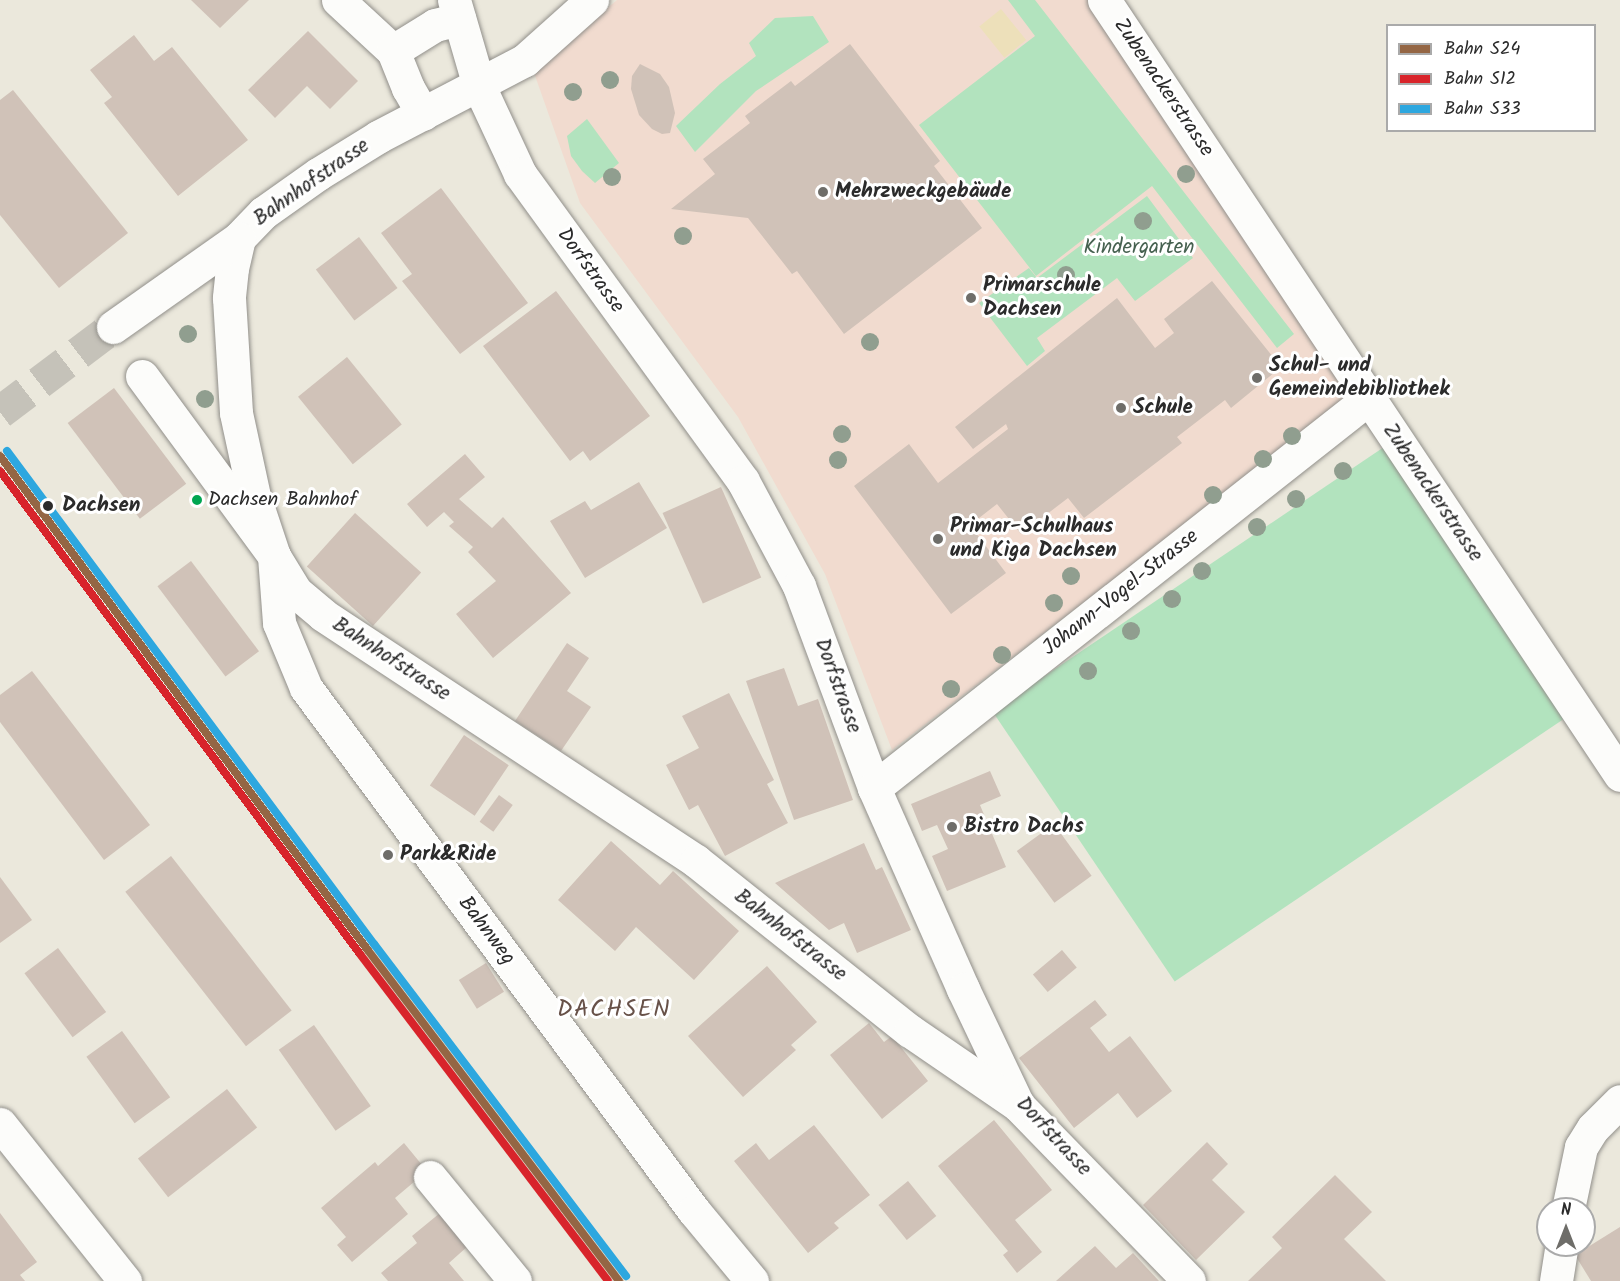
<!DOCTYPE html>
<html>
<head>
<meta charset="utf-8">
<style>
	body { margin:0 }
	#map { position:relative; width:1620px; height:1281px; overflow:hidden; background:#ebe8dc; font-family:Kalam,sans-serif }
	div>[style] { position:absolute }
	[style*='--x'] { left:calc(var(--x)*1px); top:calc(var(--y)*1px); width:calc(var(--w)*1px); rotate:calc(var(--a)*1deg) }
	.built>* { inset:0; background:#f1dbcf }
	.green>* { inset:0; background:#b2e3be; transform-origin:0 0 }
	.sand>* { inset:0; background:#ede0ba; transform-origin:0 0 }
	.building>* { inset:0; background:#d0c2b8; transform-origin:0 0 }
	.minor-tunnel>* { height:33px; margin-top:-16.5px; transform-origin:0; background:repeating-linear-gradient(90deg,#c5c2b9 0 33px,transparent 0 49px) }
	.roads { filter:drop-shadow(0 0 2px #918f8a) drop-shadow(0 0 2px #918f8a) }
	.minor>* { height:33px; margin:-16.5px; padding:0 16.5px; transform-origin:16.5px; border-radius:16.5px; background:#fcfcfa }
	.rail-1>* { height:8px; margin:-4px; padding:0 4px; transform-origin:4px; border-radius:4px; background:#946644 }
	.rail-2>* { height:8px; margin:-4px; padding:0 4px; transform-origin:4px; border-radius:4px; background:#d8242b }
	.rail-3>* { height:8px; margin:-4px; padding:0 4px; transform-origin:4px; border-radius:4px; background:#2da7df }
	.trees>* { width:18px; height:18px; margin:-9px; border-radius:50%; background:#909e8f }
	.dots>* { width:16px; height:16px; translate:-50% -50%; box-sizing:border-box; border:3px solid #fff; border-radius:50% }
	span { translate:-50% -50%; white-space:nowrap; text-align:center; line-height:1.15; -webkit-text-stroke:6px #fff; paint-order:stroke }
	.bus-label { font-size:20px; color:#2b2b2b }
	.left { translate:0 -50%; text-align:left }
	.street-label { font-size:21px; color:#2b2b2b }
	.poi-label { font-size:21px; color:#2b2b2b; font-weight:700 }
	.park-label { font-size:21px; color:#466150 }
	.stop-label { font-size:21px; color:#2b2b2b; font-weight:700 }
	.quarter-label { font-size:24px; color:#675148; letter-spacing:1.5px }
	.legend { position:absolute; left:1386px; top:24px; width:210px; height:108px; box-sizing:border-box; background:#fff; border:2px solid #aaa; margin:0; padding:8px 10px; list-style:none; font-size:18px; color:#2b2b2b }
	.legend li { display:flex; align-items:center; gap:12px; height:30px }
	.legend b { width:30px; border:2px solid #aaa }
	.north { position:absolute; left:1536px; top:1197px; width:60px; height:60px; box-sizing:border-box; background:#fff; border:2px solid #aaa; border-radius:50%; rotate:0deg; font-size:16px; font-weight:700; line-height:24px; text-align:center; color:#2b2b2b }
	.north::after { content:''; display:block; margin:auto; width:21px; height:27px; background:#6e6d69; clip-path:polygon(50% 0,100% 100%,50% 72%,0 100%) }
</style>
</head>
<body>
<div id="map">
	<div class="built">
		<i style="clip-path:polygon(617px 0,1095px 0,1355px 393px,892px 750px,825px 574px,738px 417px,580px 203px,533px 70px)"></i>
	</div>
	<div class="green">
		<i style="clip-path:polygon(1008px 0,1035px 0,1294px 334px,1277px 348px,1152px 186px,1036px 276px,919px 125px,1035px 36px)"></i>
		<i style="clip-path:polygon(813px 16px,829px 42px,756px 91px,695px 152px,676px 126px,720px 84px,756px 56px,749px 43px,775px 18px)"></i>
		<i style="clip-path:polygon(587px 119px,619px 163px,595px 183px,582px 171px,571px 156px,567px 136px)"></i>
		<i style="clip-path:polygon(1147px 196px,1193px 258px,1135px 301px,1117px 278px,1037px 338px,1045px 351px,1027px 366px,979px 303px,1029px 268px,1037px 278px)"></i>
		<i style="left:1387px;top:445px;width:326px;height:476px;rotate:56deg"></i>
	</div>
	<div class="sand">
		<i style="left:1001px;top:9px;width:40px;height:28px;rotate:51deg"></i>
	</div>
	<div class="building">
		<i style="clip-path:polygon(191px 0,249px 0,220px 28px)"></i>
		<i style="clip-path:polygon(308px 31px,358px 81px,330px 109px,307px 86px,275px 118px,248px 90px)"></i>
		<i style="clip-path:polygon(134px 35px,154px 61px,172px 47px,248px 140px,178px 196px,104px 103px,112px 97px,90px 70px)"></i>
		<i style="clip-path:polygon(850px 44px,940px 161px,934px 166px,982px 228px,844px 334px,797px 271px,792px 274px,748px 218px,671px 209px,715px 174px,703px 159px,750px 123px,745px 116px,791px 81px,795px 86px)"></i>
		<i style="clip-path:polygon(640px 64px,660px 74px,669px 87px,675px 113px,670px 133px,662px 134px,652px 129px,639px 115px,631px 89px,632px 76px)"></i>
		<i style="clip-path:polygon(13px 90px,128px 233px,59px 288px,0 215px,0 100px)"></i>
		<i style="clip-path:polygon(441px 188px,528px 303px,460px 354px,402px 281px,412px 274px,381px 233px)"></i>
		<i style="left:359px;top:237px;width:64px;height:54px;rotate:53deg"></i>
		<i style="clip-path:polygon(1212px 281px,1281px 367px,1231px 408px,1225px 400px,1177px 437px,1182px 443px,1084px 518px,1068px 498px,1021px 534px,997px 504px,970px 525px,1006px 573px,951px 614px,854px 486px,909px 444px,938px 483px,1008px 429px,1006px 424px,973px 449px,955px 427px,1117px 298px,1155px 348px,1174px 333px,1164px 319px)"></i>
		<i style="clip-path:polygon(556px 291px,650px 416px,590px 461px,583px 451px,570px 461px,483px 346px)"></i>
		<i style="left:347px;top:357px;width:87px;height:63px;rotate:51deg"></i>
		<i style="left:114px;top:388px;width:120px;height:58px;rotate:53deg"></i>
		<i style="clip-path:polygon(465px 454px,485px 477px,459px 499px,492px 528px,503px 517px,571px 593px,493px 658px,456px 614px,496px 581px,468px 552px,473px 547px,449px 526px,454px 522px,444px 512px,427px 527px,407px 504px)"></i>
		<i style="clip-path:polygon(639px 482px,667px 528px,585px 578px,550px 521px,585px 501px,591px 510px)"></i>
		<i style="left:721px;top:487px;width:99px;height:64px;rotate:66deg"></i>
		<i style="left:355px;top:513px;width:89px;height:72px;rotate:42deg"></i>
		<i style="left:191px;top:561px;width:113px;height:42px;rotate:53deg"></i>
		<i style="clip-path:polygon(567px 643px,589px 658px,567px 691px,591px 707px,561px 751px,515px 721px)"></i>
		<i style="clip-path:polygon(784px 668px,798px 706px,818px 699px,853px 800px,794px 820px,746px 681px)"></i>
		<i style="clip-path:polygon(32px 671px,150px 825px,104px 860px,0 722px,0 695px)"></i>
		<i style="clip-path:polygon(729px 693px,774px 780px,767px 784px,788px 823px,725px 856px,698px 805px,689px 810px,666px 765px,699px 748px,682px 716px)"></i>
		<i style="left:464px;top:735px;width:54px;height:61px;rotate:34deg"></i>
		<i style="clip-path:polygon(990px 771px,1001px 796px,980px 805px,1006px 867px,947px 891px,932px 856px,948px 849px,937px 825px,922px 831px,911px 804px)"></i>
		<i style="left:499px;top:795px;width:17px;height:33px;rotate:36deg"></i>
		<i style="left:1054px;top:824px;width:64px;height:46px;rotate:54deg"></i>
		<i style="clip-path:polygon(611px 841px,660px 885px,673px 871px,739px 931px,694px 980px,636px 927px,615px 951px,558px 900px)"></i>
		<i style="clip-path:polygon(864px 843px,876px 870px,882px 867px,911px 930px,857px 953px,844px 923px,829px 930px,775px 883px)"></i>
		<i style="left:171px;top:856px;width:196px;height:58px;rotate:52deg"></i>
		<i style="clip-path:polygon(0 877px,32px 920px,0 943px)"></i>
		<i style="left:58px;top:948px;width:80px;height:42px;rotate:53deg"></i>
		<i style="left:1062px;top:950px;width:23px;height:38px;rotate:50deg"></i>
		<i style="left:486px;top:963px;width:34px;height:32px;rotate:58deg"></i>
		<i style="clip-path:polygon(767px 966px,817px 1022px,791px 1045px,796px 1050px,743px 1097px,688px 1036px)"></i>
		<i style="clip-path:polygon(1095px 1000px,1107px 1015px,1090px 1028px,1109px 1052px,1130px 1036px,1172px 1091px,1137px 1118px,1118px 1093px,1074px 1128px,1019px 1058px)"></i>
		<i style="clip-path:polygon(869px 1023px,884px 1042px,892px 1036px,928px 1081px,882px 1119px,830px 1055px)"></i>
		<i style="left:314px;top:1025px;width:99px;height:43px;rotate:55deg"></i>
		<i style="left:122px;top:1031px;width:82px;height:44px;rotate:54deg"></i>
		<i style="left:227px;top:1089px;width:49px;height:113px;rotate:52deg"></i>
		<i style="clip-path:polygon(994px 1120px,1052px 1190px,1015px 1220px,1042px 1252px,1017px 1273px,1003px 1255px,1008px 1251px,938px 1166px)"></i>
		<i style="clip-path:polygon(814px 1125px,870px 1195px,834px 1223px,839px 1228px,808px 1253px,734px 1161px,756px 1143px,769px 1160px)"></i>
		<i style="clip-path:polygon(1207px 1142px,1228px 1164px,1212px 1180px,1245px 1212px,1196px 1260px,1143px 1205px)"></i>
		<i style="clip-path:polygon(404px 1143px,427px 1171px,395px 1198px,408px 1214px,352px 1262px,337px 1245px,346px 1237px,321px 1208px,375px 1162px,378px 1166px)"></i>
		<i style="clip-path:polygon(1335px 1175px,1372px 1212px,1344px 1239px,1386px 1281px,1248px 1281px,1282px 1248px,1272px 1237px)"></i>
		<i style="left:908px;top:1181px;width:45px;height:38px;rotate:51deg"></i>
		<i style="clip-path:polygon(0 1213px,37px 1262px,20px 1275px,25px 1281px,0 1281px)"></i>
		<i style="clip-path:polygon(440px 1213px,468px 1246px,449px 1263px,464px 1281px,388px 1281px,381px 1273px,417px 1243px,412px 1236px)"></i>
		<i style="clip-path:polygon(1620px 1227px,1620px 1281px,1591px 1281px,1575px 1255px)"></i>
		<i style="clip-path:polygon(1095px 1246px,1116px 1268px,1133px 1253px,1159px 1281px,1056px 1281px)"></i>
	</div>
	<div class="minor-tunnel">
		<i style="--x:0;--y:412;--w:141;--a:-37"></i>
	</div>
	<div class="roads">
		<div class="minor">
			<i style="--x:338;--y:0;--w:75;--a:42.8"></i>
			<i style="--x:454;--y:0;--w:90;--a:73.8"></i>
			<i style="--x:479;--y:86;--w:97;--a:65"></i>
			<i style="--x:520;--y:174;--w:379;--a:54"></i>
			<i style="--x:743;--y:481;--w:119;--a:61.9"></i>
			<i style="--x:799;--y:586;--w:215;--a:69.6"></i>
			<i style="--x:874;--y:788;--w:220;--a:66.1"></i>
			<i style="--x:963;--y:989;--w:128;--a:64.6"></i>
			<i style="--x:1018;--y:1105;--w:245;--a:45.8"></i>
			<i style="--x:592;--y:0;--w:90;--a:138.2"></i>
			<i style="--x:525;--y:60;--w:166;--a:152.4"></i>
			<i style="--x:378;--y:137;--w:70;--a:148.3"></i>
			<i style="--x:318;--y:174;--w:67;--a:144.7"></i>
			<i style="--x:263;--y:213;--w:35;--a:134"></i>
			<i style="--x:239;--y:238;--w:31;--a:103"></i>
			<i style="--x:232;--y:268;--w:30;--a:96"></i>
			<i style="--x:229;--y:298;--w:115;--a:86.5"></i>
			<i style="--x:236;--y:413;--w:85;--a:77.8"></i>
			<i style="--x:254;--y:496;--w:63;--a:71.6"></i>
			<i style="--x:274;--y:556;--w:42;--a:58.6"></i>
			<i style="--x:296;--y:592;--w:35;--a:40"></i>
			<i style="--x:323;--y:615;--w:447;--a:33.4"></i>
			<i style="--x:696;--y:861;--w:273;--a:38.5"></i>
			<i style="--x:910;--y:1031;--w:131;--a:34.4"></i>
			<i style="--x:1104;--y:0;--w:931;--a:56.34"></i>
			<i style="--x:423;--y:114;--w:30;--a:-120"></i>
			<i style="--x:408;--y:88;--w:40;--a:-112"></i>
			<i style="--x:393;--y:51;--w:49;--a:-31.8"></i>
			<i style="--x:435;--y:25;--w:25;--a:-14"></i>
			<i style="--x:113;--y:327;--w:154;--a:-35.2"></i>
			<i style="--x:142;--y:376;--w:223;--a:53.7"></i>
			<i style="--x:274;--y:556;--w:67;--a:85.7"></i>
			<i style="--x:279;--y:623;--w:70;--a:67.4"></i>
			<i style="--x:306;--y:688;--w:651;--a:53.43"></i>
			<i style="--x:694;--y:1211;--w:91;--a:50.4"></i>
			<i style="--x:874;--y:788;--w:630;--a:-38.23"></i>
			<i style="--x:0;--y:1124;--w:201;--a:51.5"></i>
			<i style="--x:430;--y:1177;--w:134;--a:50.7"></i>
			<i style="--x:1568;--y:1209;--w:63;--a:-78.2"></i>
			<i style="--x:1581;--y:1147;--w:22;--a:-58"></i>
			<i style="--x:1593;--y:1128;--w:38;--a:-45"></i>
			<i style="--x:1556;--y:1281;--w:36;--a:-81"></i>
		</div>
	</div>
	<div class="rail-1">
		<i style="--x:0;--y:456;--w:615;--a:53.34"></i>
		<i style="--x:367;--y:949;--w:417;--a:52.8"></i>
	</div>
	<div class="rail-2">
		<i style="--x:0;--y:471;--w:602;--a:53.3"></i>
		<i style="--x:360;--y:954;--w:410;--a:52.8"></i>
	</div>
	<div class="rail-3">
		<i style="--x:7;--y:451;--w:615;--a:53.34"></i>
		<i style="--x:374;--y:944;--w:417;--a:52.8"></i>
	</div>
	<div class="trees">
		<i style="left:610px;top:80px"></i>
		<i style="left:573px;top:92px"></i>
		<i style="left:1186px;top:174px"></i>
		<i style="left:612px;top:177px"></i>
		<i style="left:1143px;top:221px"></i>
		<i style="left:683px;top:236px"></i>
		<i style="left:1066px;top:275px"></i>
		<i style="left:188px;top:334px"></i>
		<i style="left:870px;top:342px"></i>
		<i style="left:205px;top:399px"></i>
		<i style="left:842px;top:434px"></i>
		<i style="left:1292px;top:436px"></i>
		<i style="left:1263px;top:459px"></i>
		<i style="left:838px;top:460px"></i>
		<i style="left:1343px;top:471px"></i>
		<i style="left:1213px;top:495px"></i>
		<i style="left:1296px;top:499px"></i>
		<i style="left:1257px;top:527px"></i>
		<i style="left:1202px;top:571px"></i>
		<i style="left:1071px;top:576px"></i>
		<i style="left:1172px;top:599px"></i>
		<i style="left:1054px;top:603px"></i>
		<i style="left:1131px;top:631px"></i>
		<i style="left:1002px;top:655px"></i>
		<i style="left:1088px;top:671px"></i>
		<i style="left:951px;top:689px"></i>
	</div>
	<div class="dots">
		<i style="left:823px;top:192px;background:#6e6d69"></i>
		<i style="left:971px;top:298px;background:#6e6d69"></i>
		<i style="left:1257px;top:378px;background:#6e6d69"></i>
		<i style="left:1121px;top:408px;background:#6e6d69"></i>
		<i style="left:197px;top:500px;background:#00a651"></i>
		<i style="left:48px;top:506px;background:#2b2b2b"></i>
		<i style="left:938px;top:539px;background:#6e6d69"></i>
		<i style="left:952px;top:827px;background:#6e6d69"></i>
		<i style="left:388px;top:855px;background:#6e6d69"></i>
	</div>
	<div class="bus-label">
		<span class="left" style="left:208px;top:500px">Dachsen Bahnhof</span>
	</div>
	<div class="street-label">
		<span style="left:1163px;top:88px;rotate:56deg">Zubenackerstrasse</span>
		<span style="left:312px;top:183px;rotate:-35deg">Bahnhofstrasse</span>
		<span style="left:590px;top:271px;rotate:54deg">Dorfstrasse</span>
		<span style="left:1432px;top:493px;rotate:56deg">Zubenackerstrasse</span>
		<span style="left:1121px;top:593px;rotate:-38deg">Johann-Vogel-Strasse</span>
		<span style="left:391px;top:660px;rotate:33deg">Bahnhofstrasse</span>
		<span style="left:837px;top:686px;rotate:70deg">Dorfstrasse</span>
		<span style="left:486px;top:931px;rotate:53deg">Bahnweg</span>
		<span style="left:790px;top:936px;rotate:38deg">Bahnhofstrasse</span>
		<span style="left:1053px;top:1137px;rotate:47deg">Dorfstrasse</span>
	</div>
	<div class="poi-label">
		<span class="left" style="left:835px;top:192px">Mehrzweckgebäude</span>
		<span class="left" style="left:983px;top:298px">Primarschule<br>Dachsen</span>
		<span class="left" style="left:1269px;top:378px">Schul- und<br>Gemeindebibliothek</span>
		<span class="left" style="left:1133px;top:408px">Schule</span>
		<span class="left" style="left:950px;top:539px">Primar-Schulhaus<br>und Kiga Dachsen</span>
		<span class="left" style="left:964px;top:827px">Bistro Dachs</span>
		<span class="left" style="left:400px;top:855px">Park&amp;Ride</span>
	</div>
	<div class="park-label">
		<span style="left:1139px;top:248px">Kindergarten</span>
	</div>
	<div class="stop-label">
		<span class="left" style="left:62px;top:506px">Dachsen</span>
	</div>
	<div class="quarter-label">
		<span style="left:614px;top:1010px">DACHSEN</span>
	</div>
	<ul class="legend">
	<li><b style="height:8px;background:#946644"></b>Bahn S24</li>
	<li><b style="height:8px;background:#d8242b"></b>Bahn S12</li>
	<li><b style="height:8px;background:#2da7df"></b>Bahn S33</li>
	</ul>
	<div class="north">N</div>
</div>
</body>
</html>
